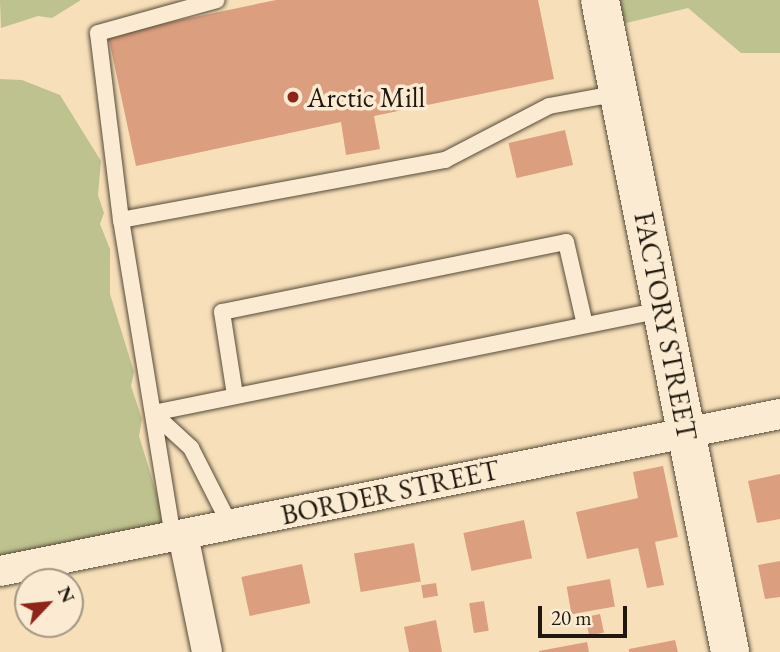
<!DOCTYPE html>
<html>
<head>
<meta charset="utf-8">
<style>
	body { margin:0 }
	#map { position:relative; width:780px; height:652px; overflow:hidden; background:#f7e0b9; font-family:"EB Garamond",serif }
	div>[style] { position:absolute }
	[style*='--x'] { left:calc(var(--x)*1px); top:calc(var(--y)*1px); width:calc(var(--w)*1px); rotate:calc(var(--a)*1deg) }
	.green>* { inset:0; background:#bec28e }
	.building>* { inset:0; background:#db9f7f; transform-origin:0 0 }
	.roads { filter:drop-shadow(0 0 2px #564a39) drop-shadow(0 0 2px #564a39) }
	.service>* { height:16px; margin:-8px; padding:0 8px; transform-origin:8px; border-radius:8px; background:#faebd2 }
	.minor>* { height:30px; margin:-15px; padding:0 15px; transform-origin:15px; border-radius:15px; background:#faebd2 }
	.tertiary>* { height:38px; margin:-19px; padding:0 19px; transform-origin:19px; border-radius:19px; background:#faebd2 }
	.dots>* { width:19px; height:19px; translate:-50% -50%; box-sizing:border-box; border:4px solid #faebd2; border-radius:50% }
	span { translate:-50% -50%; white-space:nowrap; text-align:center; line-height:1.15; -webkit-text-stroke:7px #faebd2; paint-order:stroke }
	.poi-label { font-size:28px; color:#20180e }
	.left { translate:0 -50%; text-align:left }
	.street-label { font-size:28px; color:#20180e }
	.north { position:absolute; left:14px; top:568px; width:70px; height:70px; box-sizing:border-box; background:#faebd2; border:2px solid #a39784; border-radius:50%; rotate:64deg; font-size:19px; font-weight:700; line-height:28px; text-align:center; color:#20180e }
	.north::after { content:''; display:block; margin:auto; width:24px; height:32px; background:#8f2418; clip-path:polygon(50% 0,100% 100%,50% 72%,0 100%) }
	.scale { position:absolute; left:538px; top:606px; width:89px; height:32px; box-sizing:border-box; border:4px solid #20180e; border-top:0; padding-left:9px; font-size:21px; line-height:24px; white-space:nowrap; color:#20180e; -webkit-text-stroke:5px #faebd2; paint-order:stroke }
</style>
</head>
<body>
<div id="map">
	<div class="green">
		<i style="clip-path:polygon(0 0,81px 0,52px 18px,38px 16px,1px 28px)"></i>
		<i style="clip-path:polygon(591px 0,780px 0,780px 53px,741px 53px,688px 8px,598px 30px)"></i>
		<i style="clip-path:polygon(0 79px,22px 80px,60px 95px,101px 161px,98px 195px,104px 213px,100px 224px,110px 249px,110px 294px,134px 372px,131px 386px,142px 419px,139px 436px,168px 531px,0 569px)"></i>
	</div>
	<div class="building">
		<i style="clip-path:polygon(276px 0,538px 0,554px 79px,374px 116px,380px 149px,346px 155px,341px 122px,136px 166px,108px 35px)"></i>
		<i style="left:565px;top:130px;width:36px;height:58px;rotate:77deg"></i>
		<i style="clip-path:polygon(663px 466px,678px 537px,655px 542px,664px 585px,647px 588px,638px 548px,587px 559px,576px 512px,638px 498px,633px 472px)"></i>
		<i style="clip-path:polygon(780px 474px,780px 519px,757px 523px,748px 481px)"></i>
		<i style="left:524px;top:520px;width:39px;height:62px;rotate:78deg"></i>
		<i style="left:414px;top:543px;width:39px;height:61px;rotate:80deg"></i>
		<i style="clip-path:polygon(780px 561px,780px 597px,765px 599px,758px 565px)"></i>
		<i style="left:302px;top:564px;width:40px;height:62px;rotate:78deg"></i>
		<i style="left:610px;top:579px;width:28px;height:44px;rotate:80deg"></i>
		<i style="left:436px;top:583px;width:13px;height:15px;rotate:81deg"></i>
		<i style="left:484px;top:601px;width:30px;height:15px;rotate:81deg"></i>
		<i style="left:600px;top:614px;width:19px;height:15px;rotate:78deg"></i>
		<i style="clip-path:polygon(436px 620px,442px 652px,409px 652px,404px 627px)"></i>
		<i style="clip-path:polygon(675px 640px,678px 652px,629px 652px,629px 649px)"></i>
		<i style="clip-path:polygon(587px 642px,589px 652px,539px 652px,539px 651px)"></i>
	</div>
	<div class="roads">
		<div class="service">
			<i style="--x:121;--y:220;--w:330;--a:-10.5"></i>
			<i style="--x:445;--y:160;--w:117;--a:-27.4"></i>
			<i style="--x:549;--y:106;--w:71;--a:-10.5"></i>
			<i style="--x:235;--y:395;--w:84;--a:-98.9"></i>
			<i style="--x:222;--y:312;--w:351;--a:-11.5"></i>
			<i style="--x:566;--y:242;--w:85;--a:77.1"></i>
			<i style="--x:153;--y:413;--w:518;--a:-11.46"></i>
			<i style="--x:153;--y:413;--w:52;--a:42.6"></i>
			<i style="--x:191;--y:448;--w:86;--a:63.1"></i>
			<i style="--x:173;--y:537;--w:321;--a:-99.3"></i>
			<i style="--x:121;--y:220;--w:188;--a:-97"></i>
			<i style="--x:98;--y:33;--w:123;--a:-15.5"></i>
		</div>
		<div class="minor">
			<i style="--x:183;--y:535;--w:119;--a:78.4"></i>
			<i style="--x:0;--y:571;--w:796;--a:-11.38"></i>
		</div>
		<div class="tertiary">
			<i style="--x:600;--y:0;--w:665;--a:78.72"></i>
		</div>
	</div>
	<div class="dots">
		<i style="left:293px;top:97px;background:#8f2418"></i>
	</div>
	<div class="poi-label">
		<span class="left" style="left:307px;top:97px">Arctic Mill</span>
	</div>
	<div class="street-label">
		<span style="left:666px;top:326px;rotate:79deg">FACTORY STREET</span>
		<span style="left:390px;top:492px;rotate:-12deg">BORDER STREET</span>
	</div>
	<div class="north">N</div>
	<div class="scale">20 m</div>
</div>
</body>
</html>
